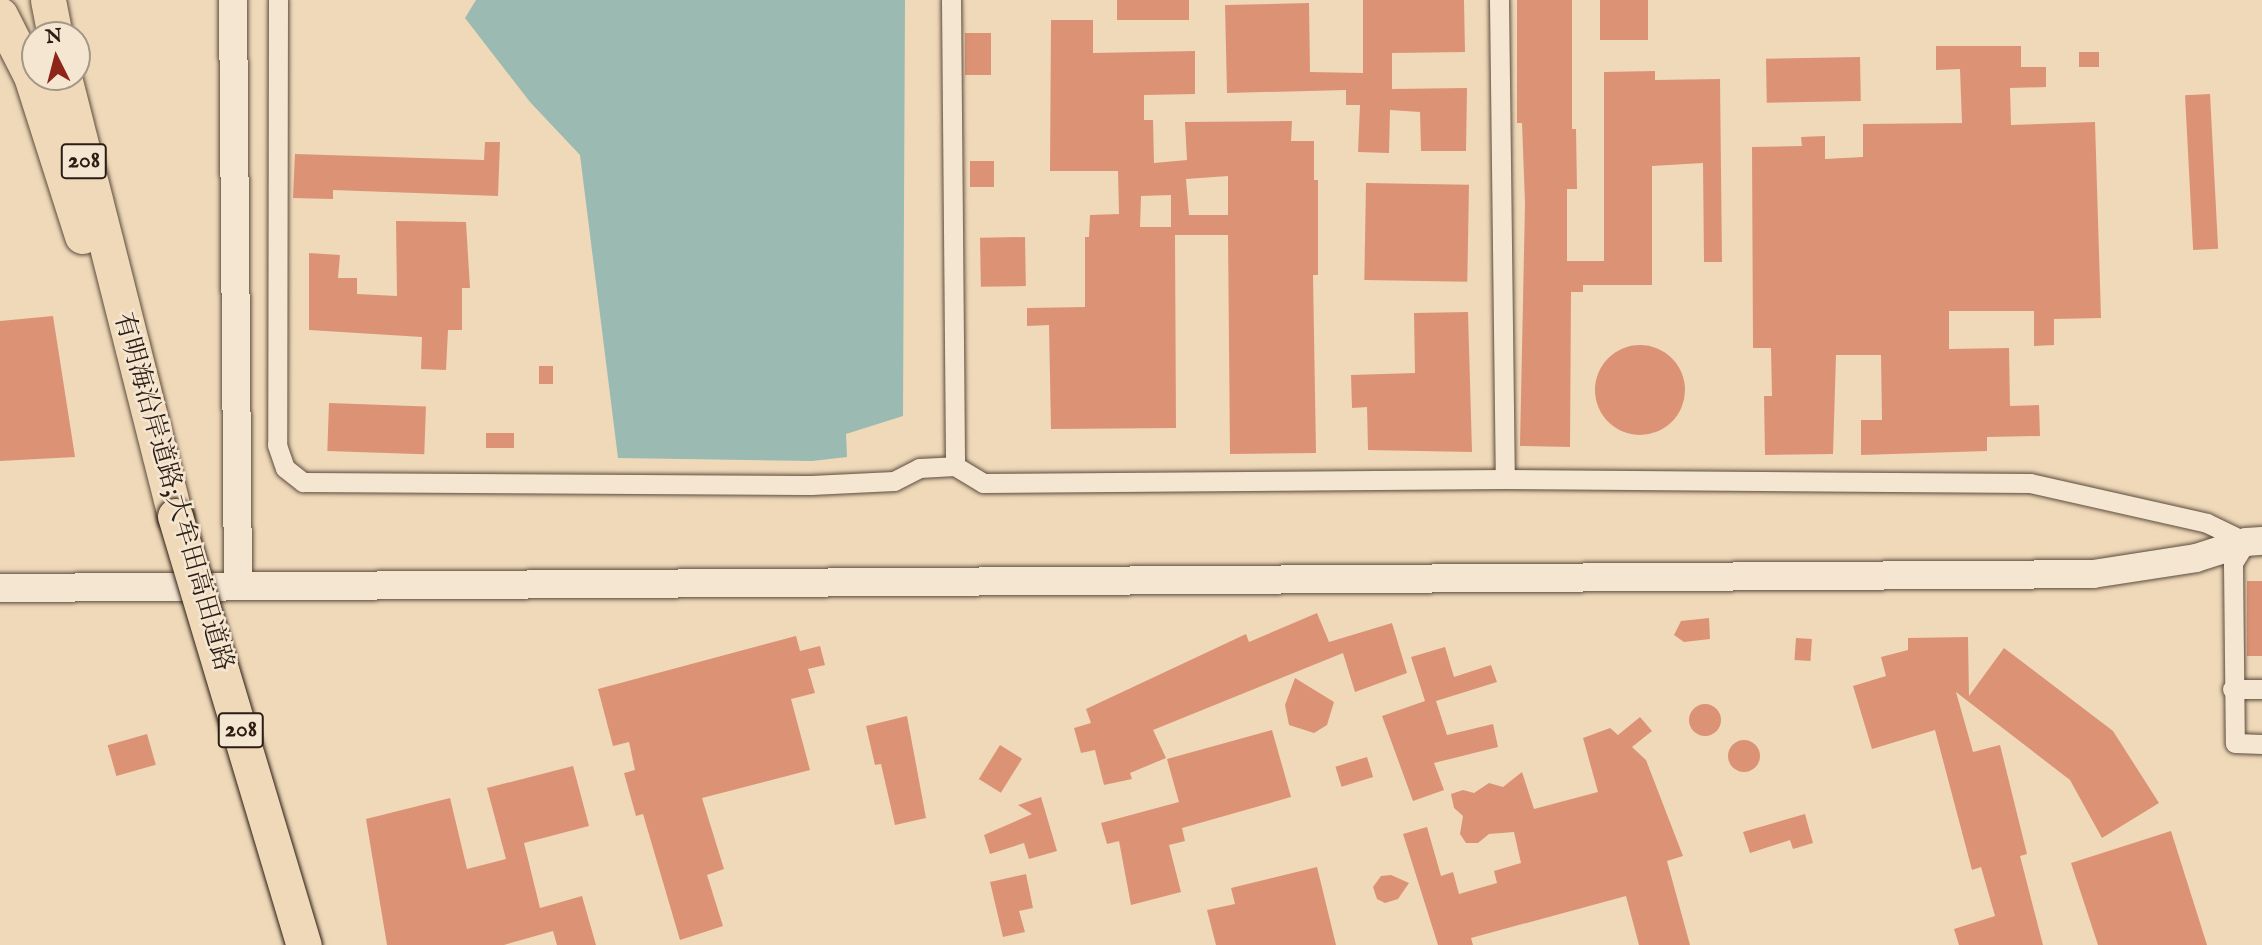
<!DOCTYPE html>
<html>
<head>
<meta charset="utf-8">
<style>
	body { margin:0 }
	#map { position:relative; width:2262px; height:945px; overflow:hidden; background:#efd9b9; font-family:"IM FELL English","Noto Serif JP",serif }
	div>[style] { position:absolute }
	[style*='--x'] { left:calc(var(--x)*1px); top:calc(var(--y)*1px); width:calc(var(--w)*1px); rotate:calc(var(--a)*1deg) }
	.water>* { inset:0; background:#9abab2 }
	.building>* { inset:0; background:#dc9375; transform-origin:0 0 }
	.round { border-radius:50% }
	.roads { filter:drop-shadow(0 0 2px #5d4c3d) drop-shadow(0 0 2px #5d4c3d) }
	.street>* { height:19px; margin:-9.5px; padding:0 9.5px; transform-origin:9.5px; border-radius:9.5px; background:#f5e6d2 }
	.secondary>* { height:28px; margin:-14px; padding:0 14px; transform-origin:14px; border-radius:14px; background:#f5e6d2 }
	.highway>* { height:35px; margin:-17.5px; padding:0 17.5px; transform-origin:17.5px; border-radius:17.5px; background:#efd9b9 }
	.bridges { filter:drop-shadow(0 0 2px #2c1d14) drop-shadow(0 0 2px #2c1d14) }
	.highway-bridge>* { height:35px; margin:-17.5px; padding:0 17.5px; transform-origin:17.5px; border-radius:17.5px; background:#efd9b9 }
	span { translate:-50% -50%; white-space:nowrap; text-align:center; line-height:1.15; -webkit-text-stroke:5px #f5e6d2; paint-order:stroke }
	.shield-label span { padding:2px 5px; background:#f5e6d2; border:2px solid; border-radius:5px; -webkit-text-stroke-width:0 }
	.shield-label { font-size:24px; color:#2c1d14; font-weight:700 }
	.street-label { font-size:26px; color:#2c1d14 }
	.north { position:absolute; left:21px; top:21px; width:70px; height:70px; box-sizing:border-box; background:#f5e6d2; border:2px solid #a59686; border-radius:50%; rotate:354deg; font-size:19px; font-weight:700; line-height:28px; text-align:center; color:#2c1d14 }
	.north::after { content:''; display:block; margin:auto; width:24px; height:32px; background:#8f2418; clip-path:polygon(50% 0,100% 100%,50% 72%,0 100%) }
</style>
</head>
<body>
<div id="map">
	<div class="water">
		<i style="clip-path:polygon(476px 0,905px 0,903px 416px,846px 434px,847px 457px,812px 461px,618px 458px,580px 155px,530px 102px,465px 18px)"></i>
	</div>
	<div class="building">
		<i style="left:1117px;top:0;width:72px;height:20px"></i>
		<i style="clip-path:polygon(1363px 0,1464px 0,1465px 52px,1392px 53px,1392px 89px,1467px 88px,1466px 151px,1421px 151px,1420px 112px,1390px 110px,1389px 153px,1358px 152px,1360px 105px,1346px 105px,1346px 90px,1227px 93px,1225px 5px,1309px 3px,1310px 72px,1363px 73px)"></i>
		<i style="clip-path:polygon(1517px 0,1572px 0,1572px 129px,1576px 129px,1577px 189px,1567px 189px,1567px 261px,1604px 261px,1604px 72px,1655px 71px,1655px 80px,1720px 79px,1722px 262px,1704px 262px,1703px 163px,1652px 166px,1652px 285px,1583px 285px,1583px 292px,1571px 292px,1570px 447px,1520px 446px,1525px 203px,1522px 123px,1517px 123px)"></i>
		<i style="left:1600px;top:0;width:48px;height:40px"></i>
		<i style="clip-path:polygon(evenodd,1051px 20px,1093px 20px,1093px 53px,1195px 51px,1195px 94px,1144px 95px,1144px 120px,1153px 120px,1154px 163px,1187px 160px,1185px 122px,1292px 121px,1291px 141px,1314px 141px,1314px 180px,1318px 180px,1318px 275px,1313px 275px,1316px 453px,1230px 454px,1228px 235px,1175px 235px,1176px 428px,1051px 429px,1049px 325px,1027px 326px,1027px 308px,1085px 307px,1085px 237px,1089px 237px,1090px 215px,1119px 214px,1118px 171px,1050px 171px,1051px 20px,1228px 176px,1228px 215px,1189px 215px,1186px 179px,1228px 176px,1051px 20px,1171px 195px,1171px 227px,1140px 227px,1141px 196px,1171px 195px)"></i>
		<i style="left:965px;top:33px;width:26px;height:42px"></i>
		<i style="clip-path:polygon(1936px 46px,2021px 46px,2021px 67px,2046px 67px,2046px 87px,2010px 88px,2011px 125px,2095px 122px,2101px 318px,2054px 319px,2054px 345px,2034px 346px,2034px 311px,1949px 311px,1949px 349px,2009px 348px,2010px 406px,2039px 405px,2040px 436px,1987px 437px,1987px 451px,1861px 455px,1861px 420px,1882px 420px,1881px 355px,1836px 355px,1833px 454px,1765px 455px,1764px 396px,1772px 396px,1771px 348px,1753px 348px,1752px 147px,1802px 146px,1801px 137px,1825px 136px,1825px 159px,1863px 157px,1863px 124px,1962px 123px,1960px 69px,1936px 70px)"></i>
		<i style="left:2099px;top:52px;width:15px;height:20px;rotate:90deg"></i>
		<i style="left:1860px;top:57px;width:44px;height:94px;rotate:89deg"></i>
		<i style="left:2210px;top:94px;width:155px;height:25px;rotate:87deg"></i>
		<i style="clip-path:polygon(485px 142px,500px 142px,498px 196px,333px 190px,333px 199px,293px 198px,295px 154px,484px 160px)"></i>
		<i style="left:970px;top:161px;width:24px;height:26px"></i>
		<i style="left:1366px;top:183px;width:103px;height:97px;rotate:1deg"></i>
		<i style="clip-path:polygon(396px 221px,466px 222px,470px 288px,462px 288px,462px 330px,448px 330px,446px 370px,421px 369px,422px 337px,309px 330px,309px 253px,340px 255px,338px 278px,357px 278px,357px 294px,397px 296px)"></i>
		<i style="left:1025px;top:237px;width:49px;height:45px;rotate:89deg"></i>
		<i style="clip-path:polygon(1468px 312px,1472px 452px,1368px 450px,1367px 407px,1352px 408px,1351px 375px,1415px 373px,1414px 313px)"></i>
		<i style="clip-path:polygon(53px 316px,75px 457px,0 461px,0 321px)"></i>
		<i class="round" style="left:1595px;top:345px;width:90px;height:90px"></i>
		<i style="left:539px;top:366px;width:14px;height:18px"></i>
		<i style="left:329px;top:403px;width:97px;height:48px;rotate:2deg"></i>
		<i style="left:486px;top:433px;width:28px;height:15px"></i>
		<i style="left:2247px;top:581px;width:15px;height:75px"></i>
		<i style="clip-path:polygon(1317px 613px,1329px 642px,1392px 623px,1407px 673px,1355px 692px,1343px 653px,1153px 730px,1166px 758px,1130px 773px,1132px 779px,1104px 785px,1095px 750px,1081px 753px,1074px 728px,1091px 723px,1086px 709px,1246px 634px,1249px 642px)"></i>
		<i style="clip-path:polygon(1709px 618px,1710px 639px,1684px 642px,1674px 635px,1681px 621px)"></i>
		<i style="clip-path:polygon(796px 636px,800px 651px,820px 646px,825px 665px,808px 669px,815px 693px,791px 699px,810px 770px,702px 798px,724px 869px,707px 875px,723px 926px,680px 940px,643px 814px,636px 816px,624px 773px,635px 770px,629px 742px,613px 746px,598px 689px)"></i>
		<i style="clip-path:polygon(1968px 637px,1969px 696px,2004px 648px,2113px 731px,2159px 803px,2102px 838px,2070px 780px,1956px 692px,1973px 752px,2000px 745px,2027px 854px,2020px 856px,2043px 945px,1959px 945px,1954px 929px,1995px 916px,1981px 867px,1972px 870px,1935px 730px,1872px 749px,1853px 686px,1886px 676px,1881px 657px,1908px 650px,1908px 638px)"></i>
		<i style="left:1796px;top:638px;width:16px;height:22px;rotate:4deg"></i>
		<i style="clip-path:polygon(1445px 647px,1454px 677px,1491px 665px,1497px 682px,1436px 701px,1447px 735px,1493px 724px,1498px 747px,1434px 763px,1444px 790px,1413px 801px,1382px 716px,1425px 701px,1411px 657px)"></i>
		<i style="clip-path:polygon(1295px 678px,1334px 702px,1327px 725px,1314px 733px,1289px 725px,1285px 705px)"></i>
		<i class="round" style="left:1689px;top:704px;width:32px;height:32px"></i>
		<i style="clip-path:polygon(907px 716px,926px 818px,895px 825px,881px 764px,875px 765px,866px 726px)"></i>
		<i style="clip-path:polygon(1640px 717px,1652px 731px,1632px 747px,1646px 760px,1683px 856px,1667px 861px,1690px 945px,1639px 945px,1626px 896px,1471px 938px,1473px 945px,1438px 945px,1403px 834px,1427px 827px,1441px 876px,1453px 872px,1459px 894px,1497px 883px,1494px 871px,1521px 863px,1514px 832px,1489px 834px,1478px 843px,1466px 843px,1460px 834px,1463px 816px,1454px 808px,1451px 794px,1463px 790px,1474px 793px,1489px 783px,1503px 787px,1522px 772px,1534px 809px,1598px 792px,1583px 738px,1610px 728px,1618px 735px)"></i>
		<i style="clip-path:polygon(1272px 730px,1291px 797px,1182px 828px,1185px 841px,1169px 845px,1181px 892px,1131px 905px,1119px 841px,1107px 844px,1101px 823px,1179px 802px,1167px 759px)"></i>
		<i style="left:147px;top:734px;width:32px;height:41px;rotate:74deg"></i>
		<i class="round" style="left:1728px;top:740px;width:32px;height:32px"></i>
		<i style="left:1000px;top:745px;width:26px;height:40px;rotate:32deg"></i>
		<i style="left:1367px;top:757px;width:21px;height:33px;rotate:73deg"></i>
		<i style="clip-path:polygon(573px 766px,589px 826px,524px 843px,540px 908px,582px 896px,596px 945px,557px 945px,553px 931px,504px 945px,387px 945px,366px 819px,450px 798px,467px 869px,506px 859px,487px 788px)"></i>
		<i style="clip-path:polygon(1041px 797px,1057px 851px,1029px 859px,1024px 843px,990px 854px,984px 835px,1032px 814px,1018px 805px)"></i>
		<i style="clip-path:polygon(1805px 814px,1813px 843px,1793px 849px,1790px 840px,1750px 853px,1743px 832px)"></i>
		<i style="clip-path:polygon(2171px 831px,2207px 945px,2098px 945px,2071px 863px)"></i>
		<i style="clip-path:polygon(1317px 867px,1336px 945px,1216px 945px,1207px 910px,1235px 904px,1231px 888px)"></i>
		<i style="clip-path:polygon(1026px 874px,1033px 908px,1019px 911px,1025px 932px,1003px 937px,990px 882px)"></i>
		<i style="clip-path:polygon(1391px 875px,1409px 883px,1398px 899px,1385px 903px,1377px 899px,1373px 887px,1381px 876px)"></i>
	</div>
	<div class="roads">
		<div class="street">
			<i style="--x:278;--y:0;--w:445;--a:90.1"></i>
			<i style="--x:277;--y:445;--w:24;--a:71"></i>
			<i style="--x:285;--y:468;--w:23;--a:38"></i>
			<i style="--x:303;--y:482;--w:508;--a:0.34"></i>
			<i style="--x:811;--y:485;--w:83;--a:-2.8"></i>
			<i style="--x:894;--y:481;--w:28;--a:-27"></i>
			<i style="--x:919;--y:468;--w:36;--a:-3"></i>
			<i style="--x:955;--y:466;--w:33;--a:31"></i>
			<i style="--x:983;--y:483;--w:522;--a:-0.44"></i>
			<i style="--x:1505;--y:479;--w:525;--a:0.44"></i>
			<i style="--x:2030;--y:483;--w:181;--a:12.7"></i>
			<i style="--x:2207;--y:523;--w:43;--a:26"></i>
			<i style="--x:2246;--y:542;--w:25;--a:122"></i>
			<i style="--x:2233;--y:563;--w:180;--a:89.4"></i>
			<i style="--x:2235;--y:743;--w:27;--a:2"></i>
			<i style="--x:951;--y:0;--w:466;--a:89.5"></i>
			<i style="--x:1499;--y:0;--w:479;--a:89.3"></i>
			<i style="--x:2232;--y:689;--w:30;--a:0"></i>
		</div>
		<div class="secondary">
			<i style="--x:233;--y:0;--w:586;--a:89.51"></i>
			<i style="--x:0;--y:588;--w:2093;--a:-0.38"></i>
			<i style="--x:2093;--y:574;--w:104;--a:-8.8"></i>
			<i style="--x:2196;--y:558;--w:52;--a:-17.7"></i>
			<i style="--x:2246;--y:542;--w:16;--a:-4"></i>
		</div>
		<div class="highway">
			<i style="--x:48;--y:0;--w:36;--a:79"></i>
			<i style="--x:0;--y:15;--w:68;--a:63.1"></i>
			<i style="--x:31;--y:76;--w:168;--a:72.3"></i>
			<i style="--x:64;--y:77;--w:453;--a:75.8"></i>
		</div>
	</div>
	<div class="bridges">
		<div class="highway-bridge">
			<i style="--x:175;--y:516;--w:448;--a:73.3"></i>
		</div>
	</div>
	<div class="shield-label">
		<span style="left:84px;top:161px">208</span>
		<span style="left:241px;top:730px">208</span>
	</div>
	<div class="street-label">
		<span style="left:173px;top:492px;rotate:74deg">有明海沿岸道路;大牟田高田道路</span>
	</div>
	<div class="north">N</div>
</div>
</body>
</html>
